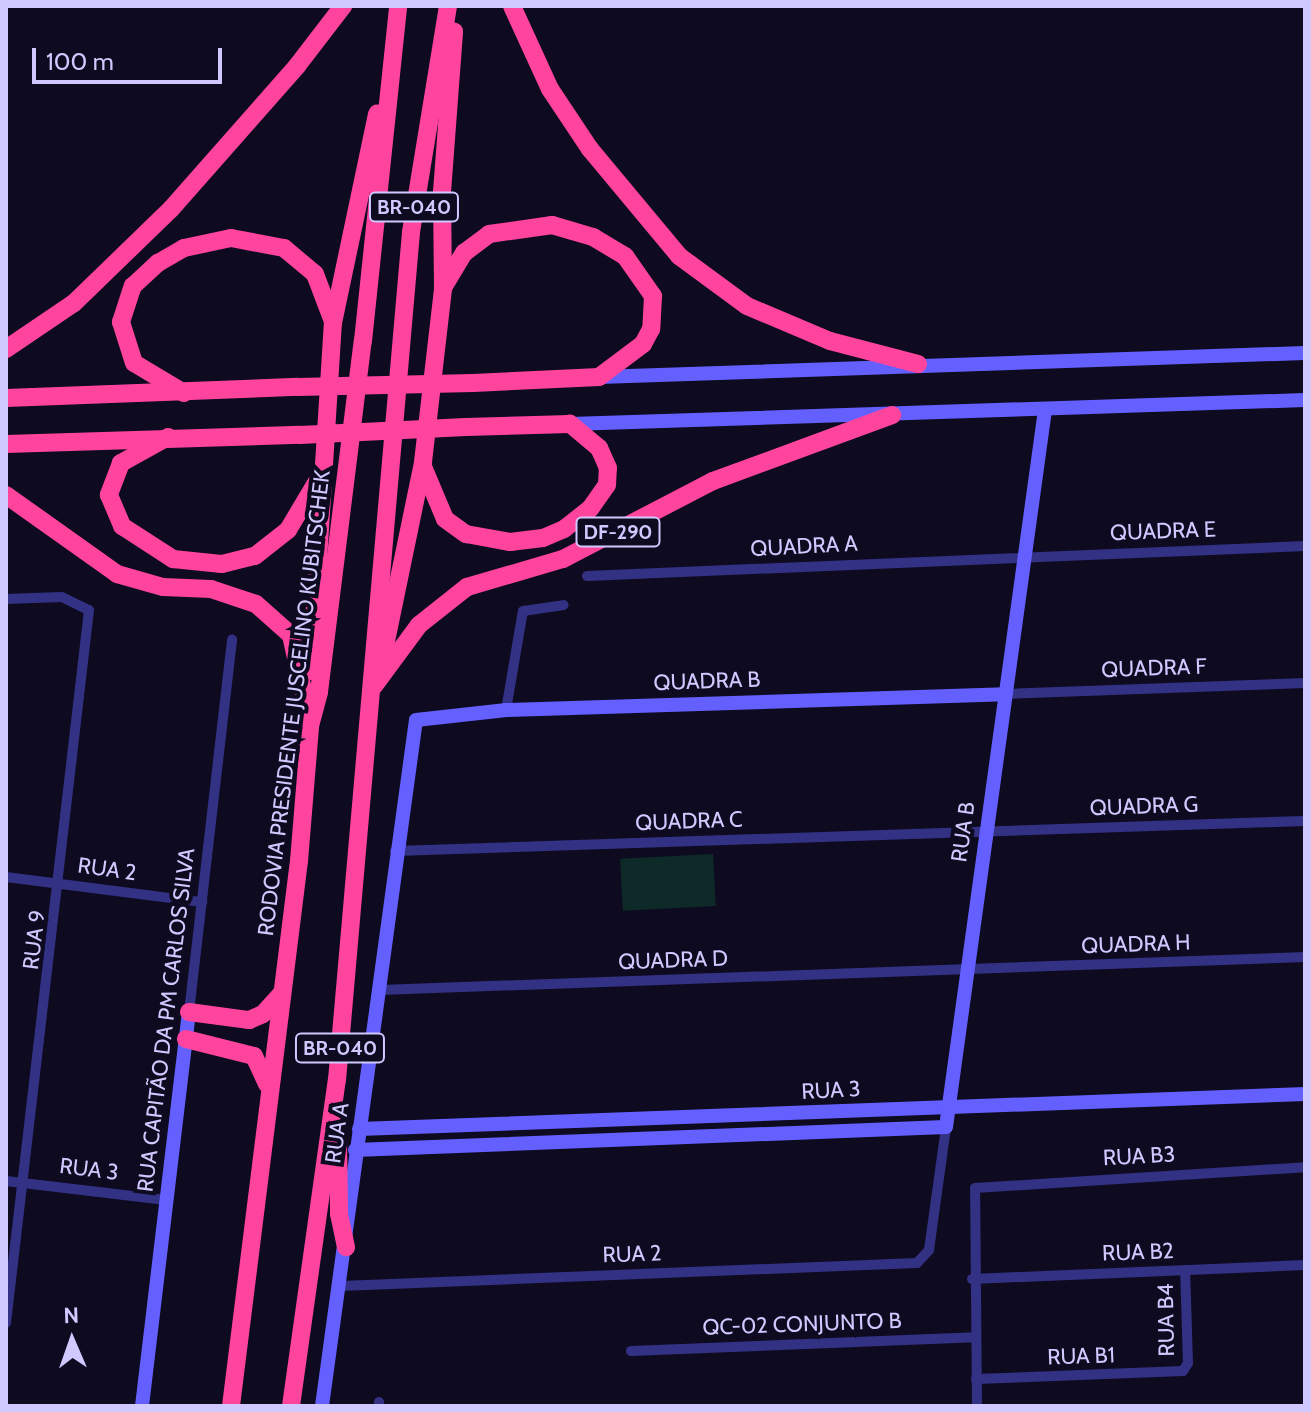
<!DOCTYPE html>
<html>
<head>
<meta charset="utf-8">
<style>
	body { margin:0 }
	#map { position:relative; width:1311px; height:1412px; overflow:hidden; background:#0e0a20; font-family:Cabin,sans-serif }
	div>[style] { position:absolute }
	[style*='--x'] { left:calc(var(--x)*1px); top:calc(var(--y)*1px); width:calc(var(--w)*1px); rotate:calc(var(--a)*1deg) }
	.green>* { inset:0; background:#0d2a29; transform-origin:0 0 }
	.street>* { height:10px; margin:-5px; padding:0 5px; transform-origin:5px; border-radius:5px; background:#333184 }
	.secondary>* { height:14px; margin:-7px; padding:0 7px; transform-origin:7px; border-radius:7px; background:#6460ff }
	.highway>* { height:18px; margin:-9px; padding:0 9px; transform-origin:9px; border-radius:9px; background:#ff449e }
	.highway-bridge>* { height:18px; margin:-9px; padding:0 9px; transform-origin:9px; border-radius:9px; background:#ff449e }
	span { translate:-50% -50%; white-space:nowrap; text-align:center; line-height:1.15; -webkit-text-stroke:8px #0e0a20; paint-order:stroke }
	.shield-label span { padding:2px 6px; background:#0e0a20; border:2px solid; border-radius:6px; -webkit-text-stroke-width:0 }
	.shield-label { font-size:20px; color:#cfc9ff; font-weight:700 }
	.street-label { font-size:22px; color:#cfc9ff }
	.frame { position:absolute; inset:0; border:8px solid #cfc9ff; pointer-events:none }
	.north { position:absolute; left:32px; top:1300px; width:80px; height:80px; -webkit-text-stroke:6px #0e0a20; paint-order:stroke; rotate:358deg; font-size:22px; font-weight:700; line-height:32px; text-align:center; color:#cfc9ff }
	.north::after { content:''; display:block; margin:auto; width:28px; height:36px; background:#cfc9ff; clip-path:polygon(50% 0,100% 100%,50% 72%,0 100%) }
	.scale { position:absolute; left:32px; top:48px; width:190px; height:36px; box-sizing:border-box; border:4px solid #cfc9ff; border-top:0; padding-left:10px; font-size:24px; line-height:28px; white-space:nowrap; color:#cfc9ff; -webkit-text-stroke:6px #0e0a20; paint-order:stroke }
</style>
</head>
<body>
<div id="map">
	<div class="green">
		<i style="left:713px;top:854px;width:52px;height:93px;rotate:87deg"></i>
	</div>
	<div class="street">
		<i style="--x:587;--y:576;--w:719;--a:-2.39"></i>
		<i style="--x:6;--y:599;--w:56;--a:-2"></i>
		<i style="--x:62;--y:597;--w:30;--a:26"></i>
		<i style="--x:89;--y:610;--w:718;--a:96.64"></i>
		<i style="--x:1005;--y:694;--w:300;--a:-2.1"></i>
		<i style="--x:506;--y:710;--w:100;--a:-80.3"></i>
		<i style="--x:523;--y:611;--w:41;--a:-8.3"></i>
		<i style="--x:395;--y:851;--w:910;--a:-1.89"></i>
		<i style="--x:6;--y:877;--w:198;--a:7.3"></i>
		<i style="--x:380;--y:990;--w:926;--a:-2.04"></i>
		<i style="--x:189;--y:1012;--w:375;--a:-83.4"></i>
		<i style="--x:6;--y:1181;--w:161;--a:6.8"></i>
		<i style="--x:972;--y:1279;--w:333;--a:-2.4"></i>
		<i style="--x:341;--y:1286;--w:576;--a:-2.29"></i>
		<i style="--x:917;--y:1263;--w:18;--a:-47"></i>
		<i style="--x:929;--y:1250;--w:124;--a:-82.1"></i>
		<i style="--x:631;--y:1351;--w:344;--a:-2.3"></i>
		<i style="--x:976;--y:1379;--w:207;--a:-2.2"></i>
		<i style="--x:1183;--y:1371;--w:9;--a:-58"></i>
		<i style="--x:1188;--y:1363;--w:93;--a:-91.8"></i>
		<i style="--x:379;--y:1402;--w:4;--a:90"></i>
		<i style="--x:977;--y:1406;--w:218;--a:-90.5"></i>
		<i style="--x:975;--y:1188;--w:331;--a:-3.6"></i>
	</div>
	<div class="secondary">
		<i style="--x:599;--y:377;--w:706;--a:-1.95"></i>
		<i style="--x:570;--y:424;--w:735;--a:-1.87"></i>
		<i style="--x:359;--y:1129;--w:947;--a:-2.12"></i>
		<i style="--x:355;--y:1150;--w:591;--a:-2.23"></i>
		<i style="--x:946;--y:1127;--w:724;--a:-82.14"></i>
		<i style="--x:142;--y:1406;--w:397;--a:-83.2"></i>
		<i style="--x:322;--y:1406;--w:692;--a:-82.2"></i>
		<i style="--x:416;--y:720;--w:91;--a:-6.3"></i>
		<i style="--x:506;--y:710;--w:499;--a:-1.8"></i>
	</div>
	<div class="highway">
		<i style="--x:512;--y:6;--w:91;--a:65.4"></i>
		<i style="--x:550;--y:89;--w:72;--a:56.3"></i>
		<i style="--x:590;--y:149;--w:139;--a:50.2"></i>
		<i style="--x:679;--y:256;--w:84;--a:36.3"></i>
		<i style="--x:747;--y:306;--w:90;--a:22.9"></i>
		<i style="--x:830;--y:341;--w:91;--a:14.6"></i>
		<i style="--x:444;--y:286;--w:39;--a:-59"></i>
		<i style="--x:464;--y:253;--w:31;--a:-37"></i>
		<i style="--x:489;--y:234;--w:64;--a:-8.1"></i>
		<i style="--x:552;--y:225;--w:43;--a:16.3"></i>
		<i style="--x:593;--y:237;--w:37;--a:31"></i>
		<i style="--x:625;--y:256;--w:49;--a:55"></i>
		<i style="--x:653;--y:296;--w:33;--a:93"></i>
		<i style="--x:651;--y:329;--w:17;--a:118"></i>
		<i style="--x:643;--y:344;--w:55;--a:143.1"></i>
		<i style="--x:599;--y:377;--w:126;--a:177.3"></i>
		<i style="--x:6;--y:349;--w:82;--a:-34.1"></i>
		<i style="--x:74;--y:303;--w:135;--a:-44.1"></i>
		<i style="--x:171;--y:209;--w:191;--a:-48.6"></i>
		<i style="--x:297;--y:66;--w:76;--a:-52.5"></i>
		<i style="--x:184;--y:393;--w:58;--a:-149"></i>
		<i style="--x:134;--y:363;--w:43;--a:-107.6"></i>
		<i style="--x:121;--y:322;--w:38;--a:-72"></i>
		<i style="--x:133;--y:286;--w:34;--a:-43"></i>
		<i style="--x:158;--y:263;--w:30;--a:-30"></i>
		<i style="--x:184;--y:248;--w:48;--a:-12"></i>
		<i style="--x:231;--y:238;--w:54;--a:10.7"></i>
		<i style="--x:284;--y:248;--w:40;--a:40"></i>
		<i style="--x:315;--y:274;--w:48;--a:69.3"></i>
		<i style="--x:6;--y:398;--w:292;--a:-2.2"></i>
		<i style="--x:168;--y:437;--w:54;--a:151"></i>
		<i style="--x:121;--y:463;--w:34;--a:111"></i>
		<i style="--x:109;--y:495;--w:34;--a:67"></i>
		<i style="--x:122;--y:526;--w:61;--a:32.9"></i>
		<i style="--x:173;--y:559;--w:49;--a:5.8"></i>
		<i style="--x:222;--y:564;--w:34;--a:-14"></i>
		<i style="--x:255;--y:556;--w:42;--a:-38.2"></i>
		<i style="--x:288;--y:530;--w:55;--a:-59.2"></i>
		<i style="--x:6;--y:444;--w:294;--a:-1.8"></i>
		<i style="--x:424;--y:469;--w:54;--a:67.2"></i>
		<i style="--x:445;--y:519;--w:26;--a:36"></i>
		<i style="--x:466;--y:534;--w:45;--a:10.3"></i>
		<i style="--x:510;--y:542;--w:33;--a:-7"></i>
		<i style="--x:543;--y:538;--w:23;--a:-23"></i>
		<i style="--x:564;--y:529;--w:33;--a:-38"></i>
		<i style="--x:590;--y:509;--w:29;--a:-55"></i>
		<i style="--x:607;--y:485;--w:17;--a:-87"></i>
		<i style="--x:608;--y:468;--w:22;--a:-114"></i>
		<i style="--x:599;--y:448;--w:38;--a:-140"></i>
		<i style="--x:570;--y:424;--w:104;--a:178.3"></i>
		<i style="--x:6;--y:495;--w:136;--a:35.4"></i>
		<i style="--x:117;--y:574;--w:48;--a:15.8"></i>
		<i style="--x:163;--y:587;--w:48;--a:2.4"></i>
		<i style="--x:211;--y:589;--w:47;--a:18.4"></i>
		<i style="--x:256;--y:604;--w:47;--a:41.5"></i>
		<i style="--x:291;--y:635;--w:89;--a:77.7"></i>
		<i style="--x:384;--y:651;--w:193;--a:-78.3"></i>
		<i style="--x:423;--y:462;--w:175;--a:-83.4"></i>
		<i style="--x:443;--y:288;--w:96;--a:-90.6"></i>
		<i style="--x:442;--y:192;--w:161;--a:-85.7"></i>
		<i style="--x:311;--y:671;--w:349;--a:-86.4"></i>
		<i style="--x:333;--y:323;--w:214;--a:-78.1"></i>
		<i style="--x:374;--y:686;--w:76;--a:-53.6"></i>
		<i style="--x:419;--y:625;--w:61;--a:-38.4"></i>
		<i style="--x:467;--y:587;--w:100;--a:-16.3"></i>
		<i style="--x:563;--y:559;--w:169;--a:-27.5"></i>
		<i style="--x:713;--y:481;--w:191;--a:-20.2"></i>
		<i style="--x:189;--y:1012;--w:61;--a:7.6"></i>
		<i style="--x:249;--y:1020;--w:15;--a:-23"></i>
		<i style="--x:263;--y:1014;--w:28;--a:-48"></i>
		<i style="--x:186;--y:1039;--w:70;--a:14"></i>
		<i style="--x:254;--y:1056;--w:31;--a:65"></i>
		<i style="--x:338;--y:1139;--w:75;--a:89.2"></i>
		<i style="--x:339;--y:1214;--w:34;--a:78"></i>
		<i style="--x:231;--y:1406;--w:549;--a:-82.89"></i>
		<i style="--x:299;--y:861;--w:135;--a:-85.3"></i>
		<i style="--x:310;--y:726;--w:35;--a:-75"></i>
		<i style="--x:319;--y:692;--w:354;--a:-82.9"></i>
		<i style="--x:363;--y:341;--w:337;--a:-84"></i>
		<i style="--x:291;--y:1406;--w:329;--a:-82"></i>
		<i style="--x:337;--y:1080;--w:851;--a:-85.01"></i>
		<i style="--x:411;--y:232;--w:229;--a:-80.7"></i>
	</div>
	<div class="highway-bridge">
		<i style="--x:298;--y:387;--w:175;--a:-1.3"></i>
		<i style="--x:300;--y:435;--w:166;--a:-2.8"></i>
	</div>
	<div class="shield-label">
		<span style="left:414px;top:207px">BR-040</span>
		<span style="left:618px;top:532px">DF-290</span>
		<span style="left:340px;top:1048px">BR-040</span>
	</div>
	<div class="street-label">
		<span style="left:1163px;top:531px;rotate:-2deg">QUADRA E</span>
		<span style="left:804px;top:546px;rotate:-3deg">QUADRA A</span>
		<span style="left:1154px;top:668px;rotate:-2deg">QUADRA F</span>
		<span style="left:707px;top:681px;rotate:-2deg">QUADRA B</span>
		<span style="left:294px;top:703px;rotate:-83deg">RODOVIA PRESIDENTE JUSCELINO KUBITSCHEK</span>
		<span style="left:1144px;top:806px;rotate:-2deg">QUADRA G</span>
		<span style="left:689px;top:821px;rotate:-2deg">QUADRA C</span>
		<span style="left:963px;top:832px;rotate:-82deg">RUA B</span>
		<span style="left:107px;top:869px;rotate:8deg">RUA 2</span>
		<span style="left:34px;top:940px;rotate:-83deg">RUA 9</span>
		<span style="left:1136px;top:944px;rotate:-2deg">QUADRA H</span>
		<span style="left:673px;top:960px;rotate:-2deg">QUADRA D</span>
		<span style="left:166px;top:1020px;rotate:-83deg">RUA CAPITÃO DA PM CARLOS SILVA</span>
		<span style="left:831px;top:1090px;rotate:-3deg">RUA 3</span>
		<span style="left:337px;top:1133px;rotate:-82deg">RUA A</span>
		<span style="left:1139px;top:1156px;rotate:-3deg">RUA B3</span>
		<span style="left:89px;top:1169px;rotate:7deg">RUA 3</span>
		<span style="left:1138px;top:1252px;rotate:-2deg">RUA B2</span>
		<span style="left:632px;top:1254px;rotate:-2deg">RUA 2</span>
		<span style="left:1166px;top:1320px;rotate:-91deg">RUA B4</span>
		<span style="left:802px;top:1324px;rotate:-2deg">QC-02 CONJUNTO B</span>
		<span style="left:1081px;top:1356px;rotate:-2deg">RUA B1</span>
	</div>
	<div class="frame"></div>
	<div class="north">N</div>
	<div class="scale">100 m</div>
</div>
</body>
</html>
